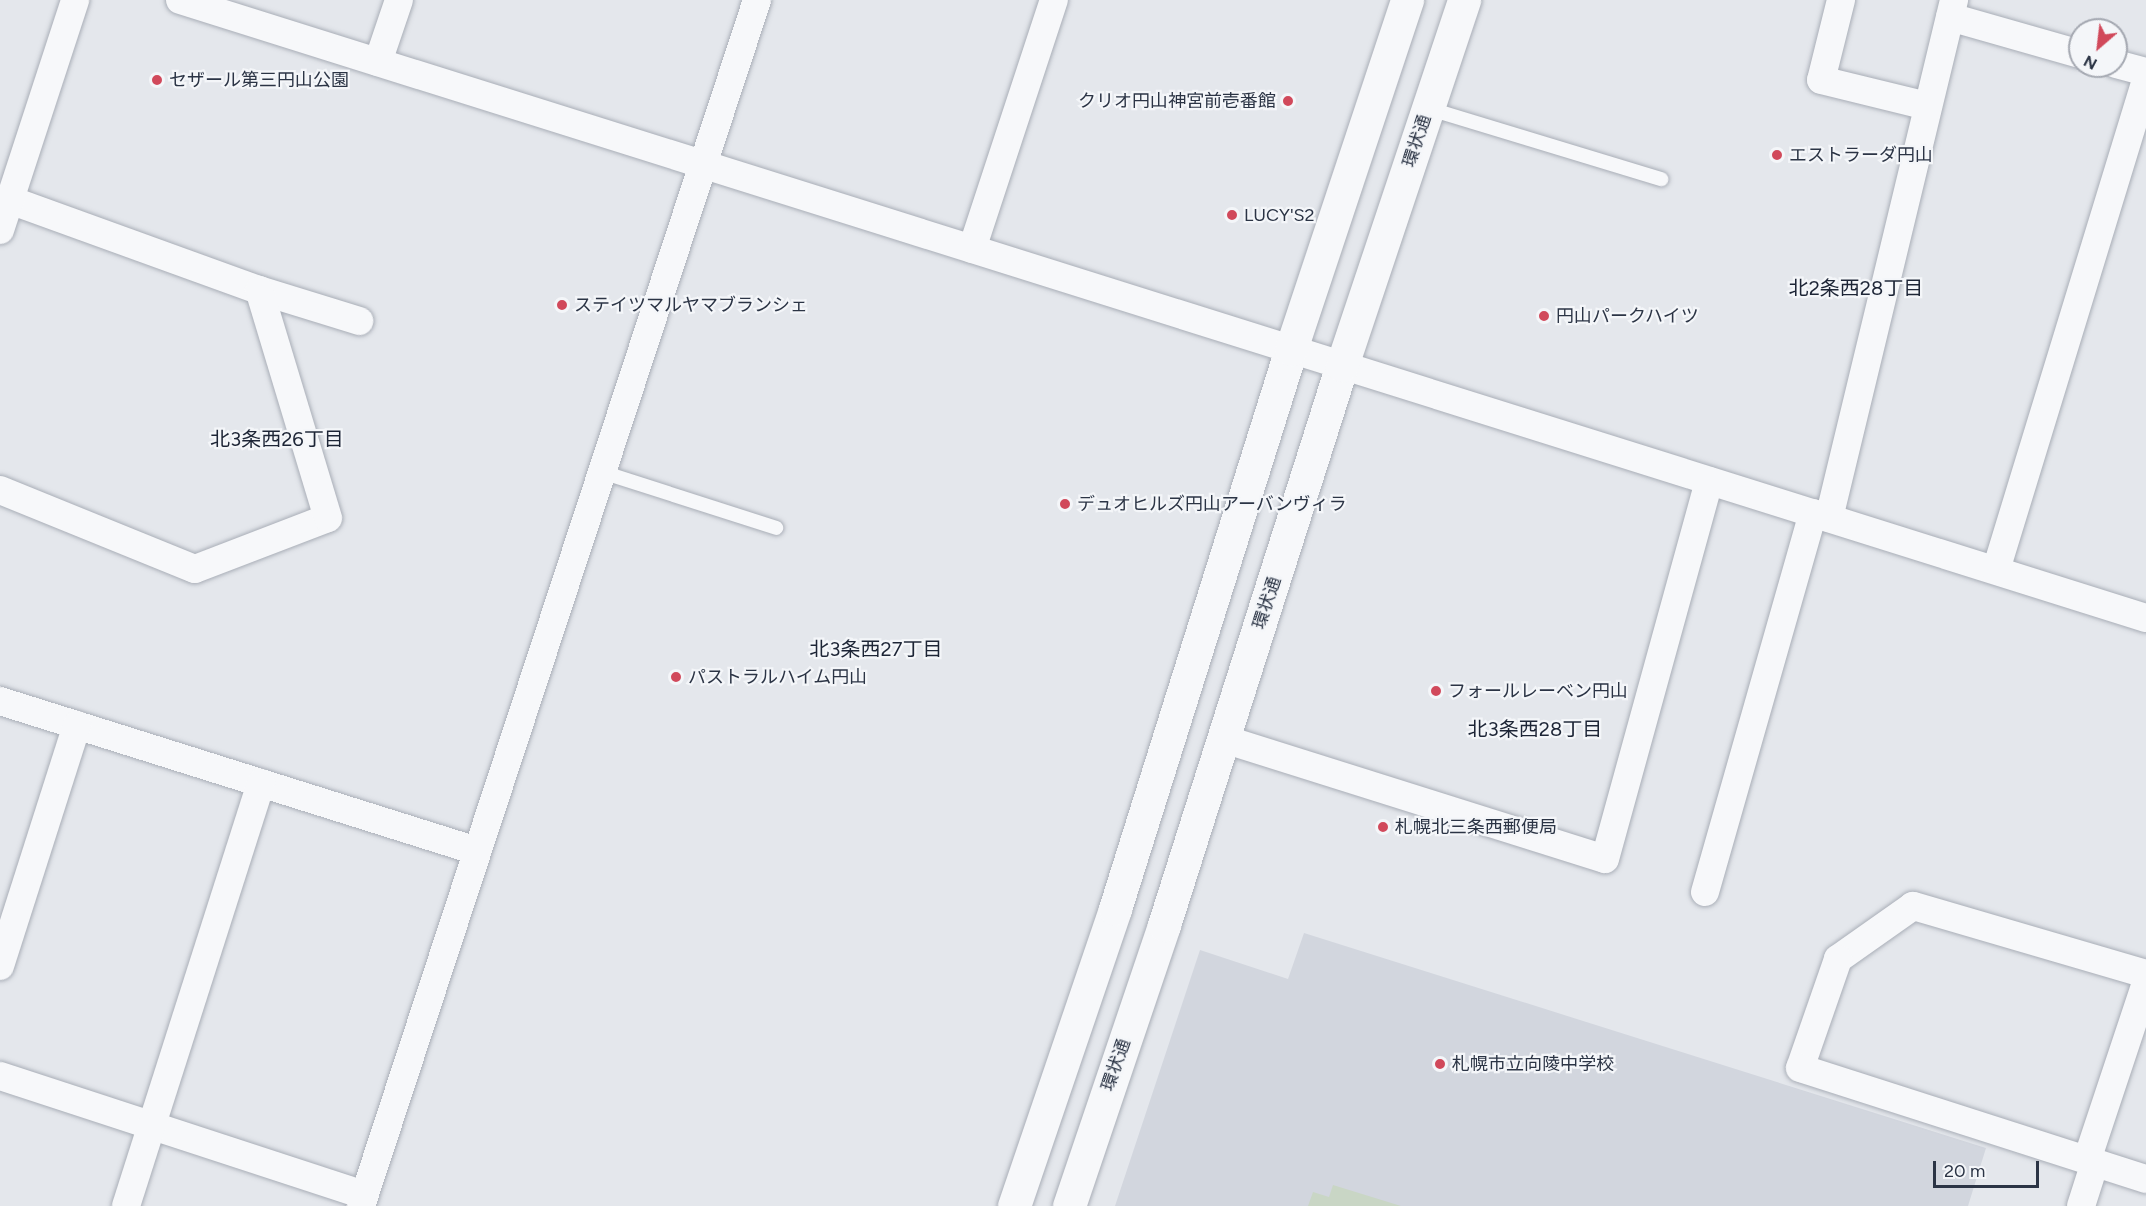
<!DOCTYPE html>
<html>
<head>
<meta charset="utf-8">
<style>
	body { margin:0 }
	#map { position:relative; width:2146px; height:1206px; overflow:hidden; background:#e4e7ec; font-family:Figtree,"Noto Sans JP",sans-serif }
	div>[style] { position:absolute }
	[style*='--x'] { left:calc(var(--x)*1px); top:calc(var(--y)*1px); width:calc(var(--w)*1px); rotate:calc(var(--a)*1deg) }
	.built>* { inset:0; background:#d2d6de }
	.green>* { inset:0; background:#c9d6c5 }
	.roads { filter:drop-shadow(0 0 2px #a9aeb7) drop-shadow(0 0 2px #a9aeb7) }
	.service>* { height:14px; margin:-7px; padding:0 7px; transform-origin:7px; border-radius:7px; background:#f7f8fa }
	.minor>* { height:28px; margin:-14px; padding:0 14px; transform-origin:14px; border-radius:14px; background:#f7f8fa }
	.tertiary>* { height:33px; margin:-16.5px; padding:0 16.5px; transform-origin:16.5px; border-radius:16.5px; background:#f7f8fa }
	.dots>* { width:16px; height:16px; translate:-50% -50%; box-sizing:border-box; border:3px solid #f4f6f9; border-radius:50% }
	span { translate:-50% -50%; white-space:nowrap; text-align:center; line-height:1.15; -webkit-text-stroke:4.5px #f4f6f9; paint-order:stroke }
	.poi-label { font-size:18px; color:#2b3445 }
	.left { translate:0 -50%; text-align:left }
	.right { translate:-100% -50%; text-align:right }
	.street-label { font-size:18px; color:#2b3445 }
	.neighbourhood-label { font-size:20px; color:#1d2536 }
	.north { position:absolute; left:2068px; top:18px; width:60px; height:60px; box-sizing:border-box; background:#f4f6f9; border:2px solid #a4a8b1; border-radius:50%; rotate:208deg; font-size:16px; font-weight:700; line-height:24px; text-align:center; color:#2b3445 }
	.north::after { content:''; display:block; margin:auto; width:21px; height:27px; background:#d1495b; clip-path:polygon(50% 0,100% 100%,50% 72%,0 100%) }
	.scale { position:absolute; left:1933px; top:1161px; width:106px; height:27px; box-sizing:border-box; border:3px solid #2b3445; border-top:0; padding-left:8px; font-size:18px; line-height:21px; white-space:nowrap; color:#2b3445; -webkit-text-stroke:4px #f4f6f9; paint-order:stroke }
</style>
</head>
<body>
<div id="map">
	<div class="built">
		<i style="clip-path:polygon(1304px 933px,1986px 1148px,1968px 1206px,1115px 1206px,1200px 950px,1288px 979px)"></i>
	</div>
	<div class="green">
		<i style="clip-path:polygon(1333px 1185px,1401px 1206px,1308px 1206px,1313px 1192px,1329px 1197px)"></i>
	</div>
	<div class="roads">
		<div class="service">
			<i style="--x:1427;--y:108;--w:245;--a:16.9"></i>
			<i style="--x:602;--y:472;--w:183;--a:17.8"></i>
		</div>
		<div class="minor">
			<i style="--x:180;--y:0;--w:2061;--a:17.45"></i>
			<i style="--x:1841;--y:0;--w:82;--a:104"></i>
			<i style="--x:1821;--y:80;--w:110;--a:13.7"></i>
			<i style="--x:1950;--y:17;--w:135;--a:15.9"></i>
			<i style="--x:378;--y:62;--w:65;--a:-71.3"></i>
			<i style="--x:2116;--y:64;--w:31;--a:15"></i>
			<i style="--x:10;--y:200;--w:265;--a:19.9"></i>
			<i style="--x:259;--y:290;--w:105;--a:17.2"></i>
			<i style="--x:0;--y:230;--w:242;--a:-71.9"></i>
			<i style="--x:972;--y:249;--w:262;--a:-71.8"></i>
			<i style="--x:0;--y:490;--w:210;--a:22.1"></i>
			<i style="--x:195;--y:569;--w:142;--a:-21"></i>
			<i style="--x:328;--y:518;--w:238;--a:-106.8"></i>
			<i style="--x:1829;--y:518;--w:533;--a:-76.43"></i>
			<i style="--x:1996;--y:570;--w:512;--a:-72.98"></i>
			<i style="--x:0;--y:701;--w:500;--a:17.46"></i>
			<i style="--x:1224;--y:739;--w:399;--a:17.5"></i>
			<i style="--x:1605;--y:859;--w:392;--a:-74.6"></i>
			<i style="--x:1705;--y:892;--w:394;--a:-74.1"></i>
			<i style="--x:0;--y:966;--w:253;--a:-72.3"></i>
			<i style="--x:2146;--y:974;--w:243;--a:-163.7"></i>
			<i style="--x:1913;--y:906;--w:92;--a:144.8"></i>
			<i style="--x:1838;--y:959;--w:115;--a:109.2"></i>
			<i style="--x:1800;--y:1068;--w:363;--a:17.8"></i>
			<i style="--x:0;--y:1076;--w:383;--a:18.1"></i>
			<i style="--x:2087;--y:1160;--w:187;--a:-71.6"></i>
			<i style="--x:126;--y:1206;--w:444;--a:-72.3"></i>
			<i style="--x:361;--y:1206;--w:1269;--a:-71.82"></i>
			<i style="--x:2081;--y:1206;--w:46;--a:-72.3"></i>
		</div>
		<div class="tertiary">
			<i style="--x:1014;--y:1206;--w:314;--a:-71.2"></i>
			<i style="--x:1115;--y:909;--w:587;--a:-72.55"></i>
			<i style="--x:1291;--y:349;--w:368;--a:-71.6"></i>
			<i style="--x:1069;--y:1206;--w:297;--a:-71.3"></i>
			<i style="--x:1164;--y:925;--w:588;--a:-72.37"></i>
			<i style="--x:1342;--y:365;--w:385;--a:-71.5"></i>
		</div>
	</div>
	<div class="dots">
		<i style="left:157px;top:80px;background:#d1495b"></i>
		<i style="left:1288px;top:101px;background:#d1495b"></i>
		<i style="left:1777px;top:155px;background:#d1495b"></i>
		<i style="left:1232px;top:215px;background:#d1495b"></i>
		<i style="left:562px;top:305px;background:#d1495b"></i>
		<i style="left:1544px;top:316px;background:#d1495b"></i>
		<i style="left:1065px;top:504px;background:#d1495b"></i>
		<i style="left:676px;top:677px;background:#d1495b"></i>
		<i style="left:1436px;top:691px;background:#d1495b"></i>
		<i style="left:1383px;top:827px;background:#d1495b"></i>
		<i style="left:1440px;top:1064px;background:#d1495b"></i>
	</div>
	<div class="poi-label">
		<span class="left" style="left:169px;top:80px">セザール第三円山公園</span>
		<span class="right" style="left:1276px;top:101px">クリオ円山神宮前壱番館</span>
		<span class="left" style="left:1789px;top:155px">エストラーダ円山</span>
		<span class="left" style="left:1244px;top:215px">LUCY'S2</span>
		<span class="left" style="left:574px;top:305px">ステイツマルヤマブランシェ</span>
		<span class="left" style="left:1556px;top:316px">円山パークハイツ</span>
		<span class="left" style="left:1077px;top:504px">デュオヒルズ円山アーバンヴィラ</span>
		<span class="left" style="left:688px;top:677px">パストラルハイム円山</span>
		<span class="left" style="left:1448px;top:691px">フォールレーベン円山</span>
		<span class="left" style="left:1395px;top:827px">札幌北三条西郵便局</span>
		<span class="left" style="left:1452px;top:1064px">札幌市立向陵中学校</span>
	</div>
	<div class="street-label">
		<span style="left:1417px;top:141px;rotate:-72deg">環状通</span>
		<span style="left:1267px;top:603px;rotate:-72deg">環状通</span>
		<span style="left:1116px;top:1065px;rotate:-71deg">環状通</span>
	</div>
	<div class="neighbourhood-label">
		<span style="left:1856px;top:288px">北2条西28丁目</span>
		<span style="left:277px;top:439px">北3条西26丁目</span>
		<span style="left:876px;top:649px">北3条西27丁目</span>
		<span style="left:1535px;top:729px">北3条西28丁目</span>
	</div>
	<div class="north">N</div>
	<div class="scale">20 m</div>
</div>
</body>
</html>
